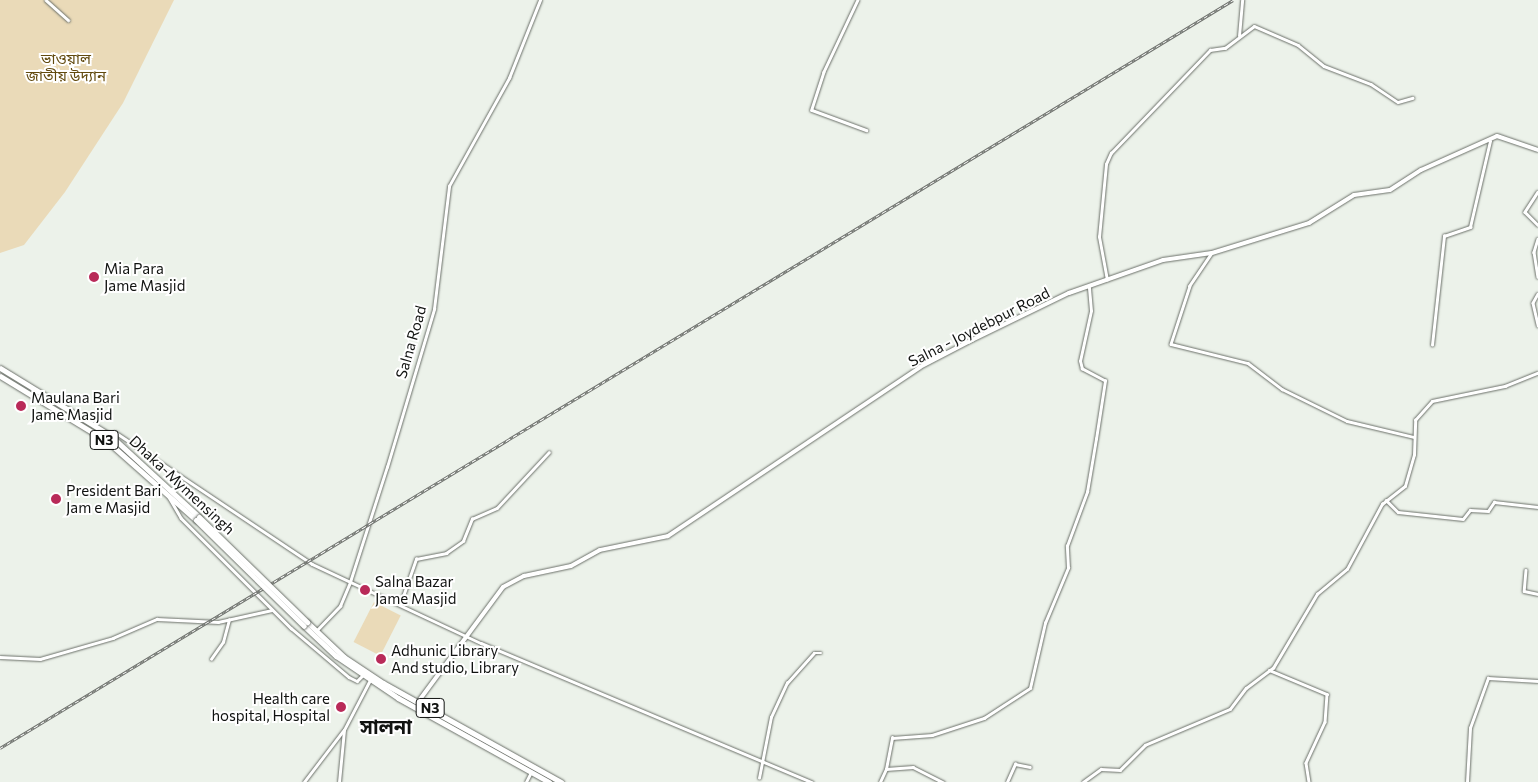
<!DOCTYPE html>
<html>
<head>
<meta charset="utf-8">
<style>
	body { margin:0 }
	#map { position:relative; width:1538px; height:782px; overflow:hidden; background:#ecf2ea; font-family:Commissioner,"Noto Sans Bengali",sans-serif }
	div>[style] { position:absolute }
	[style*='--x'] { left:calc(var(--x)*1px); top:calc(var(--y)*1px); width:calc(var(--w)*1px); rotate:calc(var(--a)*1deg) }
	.green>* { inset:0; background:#eadab8; transform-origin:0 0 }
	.roads { filter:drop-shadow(0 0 1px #6b7069) drop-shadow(0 0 1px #6b7069) }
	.street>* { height:2.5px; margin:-1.25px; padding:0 1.25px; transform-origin:1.25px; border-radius:1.25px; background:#fff }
	.secondary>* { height:4px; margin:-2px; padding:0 2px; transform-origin:2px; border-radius:2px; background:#fff }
	.highway>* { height:5px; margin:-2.5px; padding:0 2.5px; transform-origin:2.5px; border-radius:2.5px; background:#fff }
	.rail>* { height:3px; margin-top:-1.5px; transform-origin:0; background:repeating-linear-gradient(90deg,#fff 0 4px,#6e716d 0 8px); box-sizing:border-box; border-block:1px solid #6e716d }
	.bridges { filter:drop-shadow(0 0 1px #6b7069) drop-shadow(0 0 1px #6b7069) }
	.highway-bridge>* { height:5px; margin:-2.5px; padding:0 2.5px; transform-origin:2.5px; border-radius:2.5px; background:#fff }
	.dots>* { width:14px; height:14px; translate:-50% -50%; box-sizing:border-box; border:2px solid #fff; border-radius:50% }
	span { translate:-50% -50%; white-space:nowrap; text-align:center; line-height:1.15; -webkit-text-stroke:4px #fff; paint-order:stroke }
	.shield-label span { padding:1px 4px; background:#fff; border:1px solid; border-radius:4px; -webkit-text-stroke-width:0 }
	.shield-label { font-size:14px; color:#111311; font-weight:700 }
	.park-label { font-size:15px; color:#624a0e }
	.poi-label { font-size:15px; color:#111311 }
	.left { translate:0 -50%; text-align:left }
	.right { translate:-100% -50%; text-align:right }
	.street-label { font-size:15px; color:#111311 }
	.district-label { font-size:20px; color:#111311; font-weight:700 }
</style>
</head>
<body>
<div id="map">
	<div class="green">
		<i style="clip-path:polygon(0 0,174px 0,123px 103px,65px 192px,24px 245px,0 253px)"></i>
		<i style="left:374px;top:602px;width:30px;height:45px;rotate:27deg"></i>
	</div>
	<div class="roads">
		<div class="street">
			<i style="--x:46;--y:0;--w:30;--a:42"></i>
			<i style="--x:858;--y:0;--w:80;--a:115.3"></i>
			<i style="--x:824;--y:72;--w:40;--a:108"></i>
			<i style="--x:812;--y:110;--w:58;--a:20.3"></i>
			<i style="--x:1239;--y:36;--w:36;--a:-85"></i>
			<i style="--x:1538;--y:192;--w:24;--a:123"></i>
			<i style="--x:1525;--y:212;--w:18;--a:45"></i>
			<i style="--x:1538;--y:239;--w:14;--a:107"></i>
			<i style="--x:1534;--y:252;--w:25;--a:81"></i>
			<i style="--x:1212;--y:253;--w:40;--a:124"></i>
			<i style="--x:1190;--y:286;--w:61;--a:108.1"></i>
			<i style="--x:1171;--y:344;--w:79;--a:13.9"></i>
			<i style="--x:1248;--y:363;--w:43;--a:37.4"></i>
			<i style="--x:1282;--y:389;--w:72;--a:26.2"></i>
			<i style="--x:1347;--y:421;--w:69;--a:13.4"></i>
			<i style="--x:1107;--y:280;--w:44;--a:-100.5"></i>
			<i style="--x:1099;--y:237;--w:73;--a:-84.5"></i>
			<i style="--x:1106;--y:164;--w:12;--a:-66"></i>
			<i style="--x:1111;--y:153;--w:143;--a:-46.1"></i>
			<i style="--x:1210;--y:50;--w:15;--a:-8"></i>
			<i style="--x:1225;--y:48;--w:36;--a:-37"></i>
			<i style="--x:1254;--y:26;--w:48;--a:23.4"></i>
			<i style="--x:1298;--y:45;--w:33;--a:39"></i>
			<i style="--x:1324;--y:66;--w:50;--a:21"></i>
			<i style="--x:1371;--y:84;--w:32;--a:34"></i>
			<i style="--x:1398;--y:102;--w:15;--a:-16"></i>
			<i style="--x:1538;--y:294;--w:10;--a:119"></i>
			<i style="--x:1533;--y:303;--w:23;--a:77"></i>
			<i style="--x:1432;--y:345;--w:110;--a:-83.7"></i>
			<i style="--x:1444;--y:236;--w:28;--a:-19"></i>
			<i style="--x:1470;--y:227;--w:88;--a:-76.9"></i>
			<i style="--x:115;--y:432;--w:237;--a:33.8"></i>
			<i style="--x:312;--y:564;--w:187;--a:25.1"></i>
			<i style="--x:481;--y:643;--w:359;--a:22.8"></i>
			<i style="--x:169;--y:497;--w:24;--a:60"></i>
			<i style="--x:181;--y:518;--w:156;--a:45"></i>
			<i style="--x:291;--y:628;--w:76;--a:40.2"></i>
			<i style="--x:349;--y:677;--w:9;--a:27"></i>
			<i style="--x:357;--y:681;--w:8;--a:-45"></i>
			<i style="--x:1386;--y:500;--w:17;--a:45"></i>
			<i style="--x:1398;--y:512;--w:65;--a:6.1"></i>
			<i style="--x:1463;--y:519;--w:11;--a:-52"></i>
			<i style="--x:1470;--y:510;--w:18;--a:3"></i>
			<i style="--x:1488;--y:511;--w:11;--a:-56"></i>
			<i style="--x:1494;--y:502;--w:44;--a:6.5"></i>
			<i style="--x:1526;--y:570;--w:21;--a:95"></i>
			<i style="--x:1524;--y:591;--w:14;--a:12"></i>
			<i style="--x:400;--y:605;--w:49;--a:-70.8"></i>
			<i style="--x:416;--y:559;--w:31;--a:-11"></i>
			<i style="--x:446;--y:553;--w:21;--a:-35"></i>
			<i style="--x:463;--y:541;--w:24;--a:-68"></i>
			<i style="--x:472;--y:519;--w:27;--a:-24"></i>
			<i style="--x:497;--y:508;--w:76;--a:-47.1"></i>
			<i style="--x:316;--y:631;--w:35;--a:-46"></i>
			<i style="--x:340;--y:606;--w:26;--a:-67"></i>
			<i style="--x:350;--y:582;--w:121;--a:-72.2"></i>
			<i style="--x:387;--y:467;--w:165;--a:-73.4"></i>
			<i style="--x:434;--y:309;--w:124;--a:-83"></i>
			<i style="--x:449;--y:186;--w:124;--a:-60.9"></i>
			<i style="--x:509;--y:78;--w:84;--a:-68.3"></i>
			<i style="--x:0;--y:657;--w:40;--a:2.9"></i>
			<i style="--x:40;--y:659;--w:76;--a:-16"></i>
			<i style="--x:113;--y:638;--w:48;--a:-23.4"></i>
			<i style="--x:157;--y:619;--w:61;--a:2.8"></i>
			<i style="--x:218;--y:622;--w:55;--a:-12.5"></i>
			<i style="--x:211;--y:659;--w:21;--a:-55"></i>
			<i style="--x:223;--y:642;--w:23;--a:-75"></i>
			<i style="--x:1269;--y:670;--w:63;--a:22.5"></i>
			<i style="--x:1327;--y:694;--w:28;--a:94"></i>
			<i style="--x:1325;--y:722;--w:45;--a:114.9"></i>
			<i style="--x:1306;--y:763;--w:19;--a:81"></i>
			<i style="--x:886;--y:769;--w:32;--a:-79"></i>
			<i style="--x:892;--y:738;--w:40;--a:-4.3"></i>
			<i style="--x:932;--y:735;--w:55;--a:-18.1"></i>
			<i style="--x:984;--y:718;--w:55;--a:-33.1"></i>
			<i style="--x:1030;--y:688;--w:67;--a:-77"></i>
			<i style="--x:1045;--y:623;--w:60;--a:-67.3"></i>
			<i style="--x:1068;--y:568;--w:22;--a:-93"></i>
			<i style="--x:1067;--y:546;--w:58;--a:-69.7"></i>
			<i style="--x:1087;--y:492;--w:54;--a:-80.4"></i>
			<i style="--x:1096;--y:439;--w:59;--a:-81.2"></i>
			<i style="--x:1105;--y:381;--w:26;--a:-152"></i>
			<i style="--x:1082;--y:369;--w:8;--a:-104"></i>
			<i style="--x:1080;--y:361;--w:51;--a:-77.6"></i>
			<i style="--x:1091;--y:311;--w:24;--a:-95"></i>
			<i style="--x:759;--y:778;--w:62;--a:-78.9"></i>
			<i style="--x:771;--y:717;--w:38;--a:-65"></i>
			<i style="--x:787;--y:683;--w:40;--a:-48"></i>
			<i style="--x:814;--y:653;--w:7;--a:0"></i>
			<i style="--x:304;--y:782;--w:64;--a:-52.6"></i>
			<i style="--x:339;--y:782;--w:52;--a:-84.5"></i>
			<i style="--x:344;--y:730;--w:56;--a:-62.5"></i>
			<i style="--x:526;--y:782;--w:11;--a:-63"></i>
			<i style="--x:880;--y:782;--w:14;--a:-65"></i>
			<i style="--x:886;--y:769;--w:27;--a:-4"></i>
			<i style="--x:913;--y:767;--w:34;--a:27"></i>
			<i style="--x:1007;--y:782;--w:20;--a:-66"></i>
			<i style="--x:1015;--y:764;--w:15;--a:11"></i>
			<i style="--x:1083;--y:782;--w:22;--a:-36"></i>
			<i style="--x:1101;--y:769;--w:19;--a:3"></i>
			<i style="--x:1120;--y:770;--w:35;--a:-45"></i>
			<i style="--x:1145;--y:745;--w:92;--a:-23"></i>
			<i style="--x:1230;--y:709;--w:26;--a:-53"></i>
			<i style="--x:1246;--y:688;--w:34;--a:-37"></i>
			<i style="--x:1273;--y:668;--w:86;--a:-59.3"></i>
			<i style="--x:1317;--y:594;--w:39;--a:-40"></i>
			<i style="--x:1347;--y:569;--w:74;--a:-61.7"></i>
			<i style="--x:1382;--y:504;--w:29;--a:-38"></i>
			<i style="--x:1405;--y:486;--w:32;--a:-74"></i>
			<i style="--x:1414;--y:455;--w:35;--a:-88"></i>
			<i style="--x:1415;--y:420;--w:25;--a:-48"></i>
			<i style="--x:1432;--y:401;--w:75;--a:-11.6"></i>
			<i style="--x:1505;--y:386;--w:35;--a:-22"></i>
			<i style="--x:1467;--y:782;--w:54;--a:-86.8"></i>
			<i style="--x:1470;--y:728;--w:53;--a:-70.2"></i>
			<i style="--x:1488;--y:678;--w:50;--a:3.4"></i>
		</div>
		<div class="secondary">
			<i style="--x:418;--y:702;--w:143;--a:-53.5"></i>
			<i style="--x:503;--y:587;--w:24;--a:-28"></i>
			<i style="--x:524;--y:576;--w:48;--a:-12"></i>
			<i style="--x:571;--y:566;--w:33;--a:-29"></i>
			<i style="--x:600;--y:550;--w:69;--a:-11.6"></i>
			<i style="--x:668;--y:536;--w:303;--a:-33.8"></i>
			<i style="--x:920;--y:367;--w:59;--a:-27.4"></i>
			<i style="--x:972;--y:340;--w:108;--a:-25.9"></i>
			<i style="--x:1069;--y:293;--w:100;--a:-19.3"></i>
			<i style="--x:1163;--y:260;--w:49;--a:-8.1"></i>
			<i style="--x:1212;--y:253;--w:102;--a:-17.2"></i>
			<i style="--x:1309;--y:223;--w:53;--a:-31.9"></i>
			<i style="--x:1354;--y:195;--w:36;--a:-8"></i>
			<i style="--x:1390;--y:190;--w:37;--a:-33"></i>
			<i style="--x:1421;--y:170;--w:83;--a:-24.1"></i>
			<i style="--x:1497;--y:136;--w:43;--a:18.9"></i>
		</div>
		<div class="highway">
			<i style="--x:0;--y:368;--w:130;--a:31.5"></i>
			<i style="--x:111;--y:436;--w:120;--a:42.6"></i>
			<i style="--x:0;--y:376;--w:127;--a:31.4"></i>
			<i style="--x:108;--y:442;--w:118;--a:41.6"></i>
			<i style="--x:307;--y:622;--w:51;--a:43.4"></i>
			<i style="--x:344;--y:657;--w:47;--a:33.7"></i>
			<i style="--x:383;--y:683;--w:204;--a:29.1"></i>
			<i style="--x:304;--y:626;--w:44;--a:43.2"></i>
			<i style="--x:336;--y:656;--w:75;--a:34.1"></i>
			<i style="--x:398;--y:698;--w:173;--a:29.1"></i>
		</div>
	</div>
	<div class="rail">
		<i style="--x:0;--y:748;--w:1442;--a:-31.24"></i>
	</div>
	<div class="bridges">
		<div class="highway-bridge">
			<i style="--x:199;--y:517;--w:151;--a:44.2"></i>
			<i style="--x:196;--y:520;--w:151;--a:44.5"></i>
		</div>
	</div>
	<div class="dots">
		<i style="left:94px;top:277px;background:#b92a59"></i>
		<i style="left:21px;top:406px;background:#b92a59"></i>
		<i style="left:56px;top:499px;background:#b92a59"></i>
		<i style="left:365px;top:590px;background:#b92a59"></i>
		<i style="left:381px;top:659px;background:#b92a59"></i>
		<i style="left:341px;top:707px;background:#b92a59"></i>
	</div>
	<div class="shield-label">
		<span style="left:104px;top:440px">N3</span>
		<span style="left:430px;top:708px">N3</span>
	</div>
	<div class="park-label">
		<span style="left:66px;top:67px">ভাওয়াল<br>জাতীয় উদ্যান</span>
	</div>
	<div class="poi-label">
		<span class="left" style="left:104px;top:277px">Mia Para<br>Jame Masjid</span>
		<span class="left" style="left:31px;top:406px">Maulana Bari<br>Jame Masjid</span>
		<span class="left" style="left:66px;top:499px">President Bari<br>Jam e Masjid</span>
		<span class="left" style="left:375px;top:590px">Salna Bazar<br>Jame Masjid</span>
		<span class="left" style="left:391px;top:659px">Adhunic Library<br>And studio, Library</span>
		<span class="right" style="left:330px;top:707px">Health care<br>hospital, Hospital</span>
	</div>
	<div class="street-label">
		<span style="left:979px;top:327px;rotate:-27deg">Salna - Joydebpur Road</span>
		<span style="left:411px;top:342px;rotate:-74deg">Salna Road</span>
		<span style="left:182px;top:485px;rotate:43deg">Dhaka-Mymensingh</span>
	</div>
	<div class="district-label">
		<span style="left:386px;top:726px">সালনা</span>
	</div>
</div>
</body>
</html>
